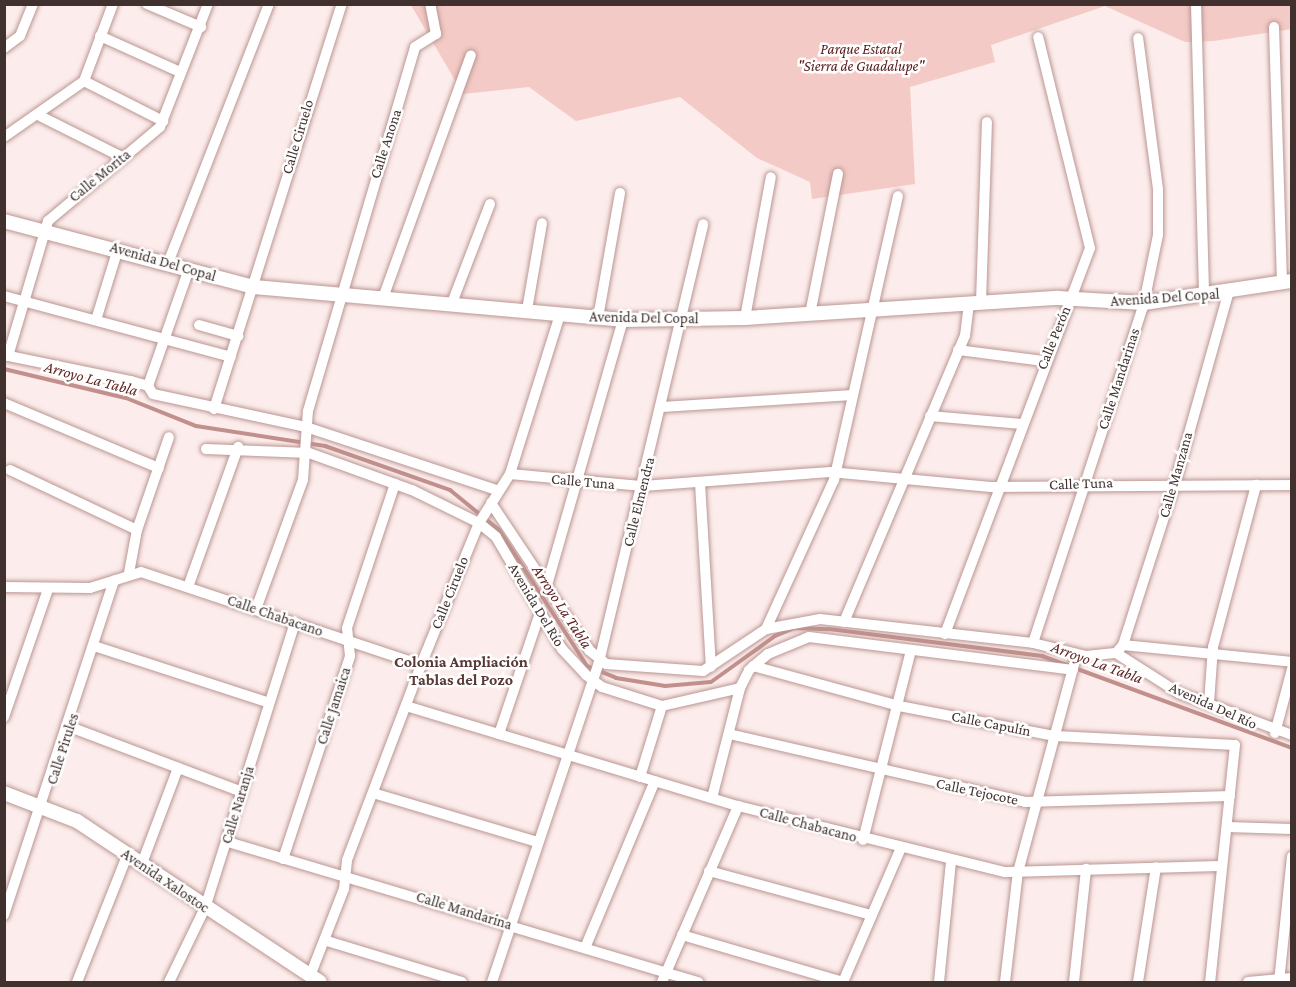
<!DOCTYPE html>
<html>
<head>
<meta charset="utf-8">
<style>
	body { margin:0 }
	#map { position:relative; width:1296px; height:987px; overflow:hidden; background:#fceceb; font-family:"Crimson Pro",serif }
	div>[style] { position:absolute }
	[style*='--x'] { left:calc(var(--x)*1px); top:calc(var(--y)*1px); width:calc(var(--w)*1px); rotate:calc(var(--a)*1deg) }
	.green>* { inset:0; background:#f3cac6 }
	.stream>* { height:4px; margin:-2px; padding:0 2px; transform-origin:2px; border-radius:2px; background:#c1908c }
	.roads { filter:drop-shadow(0 0 2px #ba9692) drop-shadow(0 0 2px #ba9692) }
	.street>* { height:10px; margin:-5px; padding:0 5px; transform-origin:5px; border-radius:5px; background:#fff }
	.secondary>* { height:14px; margin:-7px; padding:0 7px; transform-origin:7px; border-radius:7px; background:#fff }
	span { translate:-50% -50%; white-space:nowrap; text-align:center; line-height:1.15; -webkit-text-stroke:5px #fefefe; paint-order:stroke }
	.park-label { font-size:15px; color:#561a19; font-style:italic }
	.street-label { font-size:15px; color:#40312f }
	.water-label { font-size:16px; color:#5f2320; font-style:italic }
	.neighbourhood-label { font-size:16px; color:#573936; font-weight:700 }
	.frame { position:absolute; inset:0; border:6px solid #40312f; pointer-events:none }
</style>
</head>
<body>
<div id="map">
	<div class="green">
		<i style="clip-path:polygon(1291px 4px,1292px 29px,1214px 41px,1185px 42px,1105px 6px,991px 45px,995px 62px,910px 87px,915px 184px,812px 199px,810px 182px,757px 158px,680px 97px,576px 121px,529px 87px,463px 94px,411px 5px)"></i>
	</div>
	<div class="stream">
		<i style="--x:4;--y:369;--w:125;--a:13.4"></i>
		<i style="--x:126;--y:398;--w:75;--a:21.8"></i>
		<i style="--x:196;--y:426;--w:131;--a:8.8"></i>
		<i style="--x:325;--y:446;--w:133;--a:19.4"></i>
		<i style="--x:450;--y:490;--w:63;--a:39.2"></i>
		<i style="--x:499;--y:530;--w:162;--a:57.1"></i>
		<i style="--x:587;--y:666;--w:31;--a:22"></i>
		<i style="--x:616;--y:678;--w:50;--a:9.3"></i>
		<i style="--x:665;--y:686;--w:46;--a:-5"></i>
		<i style="--x:711;--y:682;--w:79;--a:-35.7"></i>
		<i style="--x:775;--y:636;--w:21;--a:-23"></i>
		<i style="--x:794;--y:628;--w:35;--a:2"></i>
		<i style="--x:829;--y:629;--w:215;--a:7.2"></i>
		<i style="--x:1042;--y:656;--w:266;--a:20.2"></i>
	</div>
	<div class="roads">
		<div class="street">
			<i style="--x:147;--y:4;--w:59;--a:23.1"></i>
			<i style="--x:1196;--y:4;--w:293;--a:88.4"></i>
			<i style="--x:1274;--y:27;--w:256;--a:88.2"></i>
			<i style="--x:100;--y:36;--w:88;--a:24.2"></i>
			<i style="--x:4;--y:48;--w:20;--a:-37"></i>
			<i style="--x:20;--y:36;--w:35;--a:-68"></i>
			<i style="--x:84;--y:81;--w:89;--a:26.9"></i>
			<i style="--x:40;--y:116;--w:92;--a:26.6"></i>
			<i style="--x:4;--y:137;--w:98;--a:-35"></i>
			<i style="--x:84;--y:81;--w:82;--a:-69.4"></i>
			<i style="--x:168;--y:263;--w:278;--a:-68.7"></i>
			<i style="--x:4;--y:296;--w:235;--a:15"></i>
			<i style="--x:383;--y:298;--w:258;--a:-70.1"></i>
			<i style="--x:981;--y:302;--w:180;--a:-88.1"></i>
			<i style="--x:452;--y:303;--w:106;--a:-69"></i>
			<i style="--x:527;--y:310;--w:88;--a:-80.2"></i>
			<i style="--x:810;--y:314;--w:143;--a:-78.7"></i>
			<i style="--x:598;--y:318;--w:127;--a:-80"></i>
			<i style="--x:745;--y:318;--w:143;--a:-79.6"></i>
			<i style="--x:96;--y:320;--w:74;--a:-72.8"></i>
			<i style="--x:199;--y:325;--w:41;--a:15.8"></i>
			<i style="--x:958;--y:350;--w:87;--a:7.3"></i>
			<i style="--x:4;--y:355;--w:130;--a:11.6"></i>
			<i style="--x:131;--y:381;--w:18;--a:16"></i>
			<i style="--x:148;--y:386;--w:9;--a:58"></i>
			<i style="--x:153;--y:394;--w:157;--a:12.2"></i>
			<i style="--x:306;--y:427;--w:203;--a:18.3"></i>
			<i style="--x:8;--y:356;--w:141;--a:-73.5"></i>
			<i style="--x:48;--y:221;--w:146;--a:-40"></i>
			<i style="--x:160;--y:127;--w:132;--a:-68.7"></i>
			<i style="--x:148;--y:386;--w:124;--a:-70.7"></i>
			<i style="--x:4;--y:403;--w:168;--a:22.8"></i>
			<i style="--x:662;--y:407;--w:191;--a:-3.6"></i>
			<i style="--x:214;--y:409;--w:425;--a:-72.5"></i>
			<i style="--x:930;--y:416;--w:92;--a:5"></i>
			<i style="--x:206;--y:449;--w:103;--a:2.2"></i>
			<i style="--x:309;--y:453;--w:109;--a:19.8"></i>
			<i style="--x:412;--y:490;--w:75;--a:26.2"></i>
			<i style="--x:479;--y:523;--w:22;--a:39"></i>
			<i style="--x:496;--y:537;--w:130;--a:59.5"></i>
			<i style="--x:562;--y:649;--w:35;--a:47"></i>
			<i style="--x:586;--y:675;--w:20;--a:37"></i>
			<i style="--x:602;--y:687;--w:63;--a:17.6"></i>
			<i style="--x:662;--y:706;--w:80;--a:-13"></i>
			<i style="--x:740;--y:688;--w:20;--a:-63"></i>
			<i style="--x:749;--y:670;--w:25;--a:-40"></i>
			<i style="--x:768;--y:654;--w:44;--a:-22.5"></i>
			<i style="--x:809;--y:637;--w:266;--a:7.1"></i>
			<i style="--x:10;--y:470;--w:140;--a:25.3"></i>
			<i style="--x:510;--y:474;--w:134;--a:5.2"></i>
			<i style="--x:643;--y:486;--w:188;--a:-4.3"></i>
			<i style="--x:830;--y:472;--w:164;--a:5.3"></i>
			<i style="--x:993;--y:487;--w:299;--a:-0.4"></i>
			<i style="--x:700;--y:483;--w:184;--a:86.6"></i>
			<i style="--x:491;--y:503;--w:177;--a:56.3"></i>
			<i style="--x:589;--y:650;--w:22;--a:39"></i>
			<i style="--x:606;--y:664;--w:97;--a:4.1"></i>
			<i style="--x:703;--y:671;--w:76;--a:-33.7"></i>
			<i style="--x:766;--y:629;--w:55;--a:-10.5"></i>
			<i style="--x:820;--y:619;--w:214;--a:6.4"></i>
			<i style="--x:1033;--y:643;--w:55;--a:13.8"></i>
			<i style="--x:1086;--y:656;--w:30;--a:-6"></i>
			<i style="--x:1116;--y:653;--w:75;--a:32.4"></i>
			<i style="--x:1179;--y:693;--w:121;--a:20.4"></i>
			<i style="--x:129;--y:573;--w:44;--a:-79.5"></i>
			<i style="--x:137;--y:530;--w:98;--a:-71"></i>
			<i style="--x:547;--y:585;--w:276;--a:-74"></i>
			<i style="--x:4;--y:587;--w:86;--a:0.7"></i>
			<i style="--x:90;--y:588;--w:53;--a:-17.4"></i>
			<i style="--x:141;--y:572;--w:295;--a:18.4"></i>
			<i style="--x:188;--y:587;--w:149;--a:-70.3"></i>
			<i style="--x:256;--y:609;--w:137;--a:-70"></i>
			<i style="--x:303;--y:480;--w:69;--a:-85.9"></i>
			<i style="--x:308;--y:411;--w:379;--a:-73.6"></i>
			<i style="--x:415;--y:47;--w:25;--a:-32"></i>
			<i style="--x:436;--y:34;--w:31;--a:-101"></i>
			<i style="--x:844;--y:622;--w:311;--a:-67.1"></i>
			<i style="--x:965;--y:336;--w:33;--a:-83"></i>
			<i style="--x:766;--y:629;--w:164;--a:-65.5"></i>
			<i style="--x:834;--y:480;--w:291;--a:-77.3"></i>
			<i style="--x:945;--y:634;--w:412;--a:-69.4"></i>
			<i style="--x:1090;--y:248;--w:217;--a:-103.8"></i>
			<i style="--x:1033;--y:643;--w:358;--a:-71.9"></i>
			<i style="--x:1144;--y:303;--w:69;--a:-78.4"></i>
			<i style="--x:1158;--y:235;--w:46;--a:-90"></i>
			<i style="--x:1158;--y:189;--w:152;--a:-97.5"></i>
			<i style="--x:1123;--y:645;--w:170;--a:5.7"></i>
			<i style="--x:94;--y:646;--w:184;--a:18"></i>
			<i style="--x:1116;--y:653;--w:11;--a:-49"></i>
			<i style="--x:1123;--y:645;--w:170;--a:-72.2"></i>
			<i style="--x:1175;--y:483;--w:196;--a:-74.3"></i>
			<i style="--x:753;--y:666;--w:151;--a:15.3"></i>
			<i style="--x:899;--y:706;--w:159;--a:10.9"></i>
			<i style="--x:1055;--y:736;--w:180;--a:2.9"></i>
			<i style="--x:1235;--y:745;--w:238;--a:96"></i>
			<i style="--x:1209;--y:703;--w:56;--a:-85.9"></i>
			<i style="--x:1213;--y:647;--w:168;--a:-75.1"></i>
			<i style="--x:406;--y:706;--w:347;--a:16.8"></i>
			<i style="--x:738;--y:806;--w:275;--a:13.9"></i>
			<i style="--x:1005;--y:872;--w:217;--a:-1.6"></i>
			<i style="--x:4;--y:717;--w:135;--a:-71"></i>
			<i style="--x:70;--y:727;--w:184;--a:20.7"></i>
			<i style="--x:1275;--y:733;--w:66;--a:-75.1"></i>
			<i style="--x:499;--y:734;--w:128;--a:-71.3"></i>
			<i style="--x:729;--y:734;--w:304;--a:12.9"></i>
			<i style="--x:1025;--y:802;--w:205;--a:-1.7"></i>
			<i style="--x:640;--y:777;--w:74;--a:-72.8"></i>
			<i style="--x:373;--y:793;--w:171;--a:16.6"></i>
			<i style="--x:712;--y:798;--w:114;--a:-75.7"></i>
			<i style="--x:1227;--y:827;--w:65;--a:1.8"></i>
			<i style="--x:863;--y:840;--w:196;--a:-75.8"></i>
			<i style="--x:228;--y:842;--w:491;--a:16.6"></i>
			<i style="--x:283;--y:859;--w:214;--a:-71.7"></i>
			<i style="--x:350;--y:656;--w:28;--a:-96"></i>
			<i style="--x:347;--y:628;--w:152;--a:-71.6"></i>
			<i style="--x:141;--y:866;--w:105;--a:-69.3"></i>
			<i style="--x:709;--y:871;--w:168;--a:15.2"></i>
			<i style="--x:4;--y:915;--w:352;--a:-71.8"></i>
			<i style="--x:682;--y:935;--w:168;--a:16.3"></i>
			<i style="--x:327;--y:941;--w:141;--a:16.9"></i>
			<i style="--x:585;--y:948;--w:181;--a:-67.3"></i>
			<i style="--x:310;--y:976;--w:93;--a:-68.7"></i>
			<i style="--x:344;--y:889;--w:29;--a:-84"></i>
			<i style="--x:347;--y:860;--w:209;--a:-69.2"></i>
			<i style="--x:421;--y:665;--w:153;--a:-67.8"></i>
			<i style="--x:479;--y:523;--w:58;--a:-57.7"></i>
			<i style="--x:510;--y:474;--w:168;--a:-72.6"></i>
			<i style="--x:77;--y:982;--w:136;--a:-68.4"></i>
			<i style="--x:169;--y:982;--w:82;--a:-64.1"></i>
			<i style="--x:205;--y:908;--w:299;--a:-72.5"></i>
			<i style="--x:492;--y:982;--w:337;--a:-71.5"></i>
			<i style="--x:599;--y:662;--w:450;--a:-76.6"></i>
			<i style="--x:662;--y:982;--w:192;--a:-66.6"></i>
			<i style="--x:843;--y:982;--w:144;--a:-66.6"></i>
			<i style="--x:939;--y:982;--w:122;--a:-84.3"></i>
			<i style="--x:1005;--y:982;--w:111;--a:-83.3"></i>
			<i style="--x:1018;--y:872;--w:215;--a:-74.9"></i>
			<i style="--x:1074;--y:982;--w:114;--a:-83.9"></i>
			<i style="--x:1138;--y:982;--w:116;--a:-81.1"></i>
			<i style="--x:1248;--y:982;--w:44;--a:-5.2"></i>
			<i style="--x:1279;--y:982;--w:126;--a:-84.1"></i>
		</div>
		<div class="secondary">
			<i style="--x:4;--y:221;--w:259;--a:14.8"></i>
			<i style="--x:254;--y:287;--w:370;--a:5.1"></i>
			<i style="--x:623;--y:320;--w:122;--a:-0.9"></i>
			<i style="--x:745;--y:318;--w:314;--a:-3.7"></i>
			<i style="--x:1058;--y:298;--w:86;--a:3.3"></i>
			<i style="--x:1144;--y:303;--w:150;--a:-8.5"></i>
			<i style="--x:4;--y:793;--w:78;--a:21"></i>
			<i style="--x:77;--y:821;--w:291;--a:33.5"></i>
		</div>
	</div>
	<div class="park-label">
		<span style="left:861px;top:58px">Parque Estatal<br>"Sierra de Guadalupe"</span>
	</div>
	<div class="street-label">
		<span style="left:298px;top:137px;rotate:-73deg">Calle Ciruelo</span>
		<span style="left:386px;top:144px;rotate:-72deg">Calle Anona</span>
		<span style="left:100px;top:176px;rotate:-39deg">Calle Morita</span>
		<span style="left:163px;top:262px;rotate:16deg">Avenida Del Copal</span>
		<span style="left:1165px;top:298px;rotate:-4deg">Avenida Del Copal</span>
		<span style="left:644px;top:318px;rotate:1deg">Avenida Del Copal</span>
		<span style="left:1054px;top:338px;rotate:-68deg">Calle Perón</span>
		<span style="left:1119px;top:379px;rotate:-72deg">Calle Mandarinas</span>
		<span style="left:1176px;top:475px;rotate:-74deg">Calle Manzana</span>
		<span style="left:583px;top:482px;rotate:5deg">Calle Tuna</span>
		<span style="left:1081px;top:484px;rotate:-2deg">Calle Tuna</span>
		<span style="left:639px;top:502px;rotate:-76deg">Calle Elmendra</span>
		<span style="left:450px;top:593px;rotate:-68deg">Calle Ciruelo</span>
		<span style="left:536px;top:605px;rotate:59deg">Avenida Del Río</span>
		<span style="left:275px;top:616px;rotate:19deg">Calle Chabacano</span>
		<span style="left:334px;top:706px;rotate:-72deg">Calle Jamaica</span>
		<span style="left:1213px;top:706px;rotate:24deg">Avenida Del Río</span>
		<span style="left:991px;top:724px;rotate:11deg">Calle Capulín</span>
		<span style="left:63px;top:749px;rotate:-72deg">Calle Pirules</span>
		<span style="left:977px;top:792px;rotate:12deg">Calle Tejocote</span>
		<span style="left:238px;top:805px;rotate:-73deg">Calle Naranja</span>
		<span style="left:808px;top:825px;rotate:15deg">Calle Chabacano</span>
		<span style="left:165px;top:881px;rotate:34deg">Avenida Xalostoc</span>
		<span style="left:464px;top:911px;rotate:17deg">Calle Mandarina</span>
	</div>
	<div class="water-label">
		<span style="left:91px;top:379px;rotate:15deg">Arroyo La Tabla</span>
		<span style="left:562px;top:607px;rotate:57deg">Arroyo La Tabla</span>
		<span style="left:1097px;top:663px;rotate:20deg">Arroyo La Tabla</span>
	</div>
	<div class="neighbourhood-label">
		<span style="left:461px;top:671px">Colonia Ampliación<br>Tablas del Pozo</span>
	</div>
	<div class="frame"></div>
</div>
</body>
</html>
